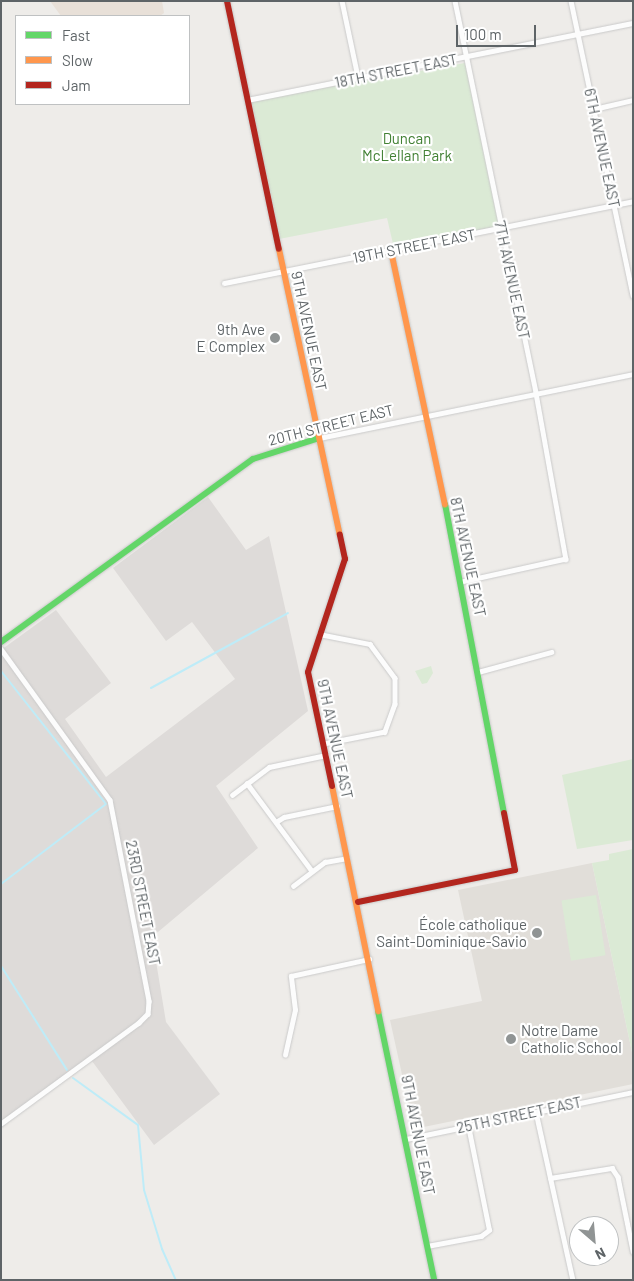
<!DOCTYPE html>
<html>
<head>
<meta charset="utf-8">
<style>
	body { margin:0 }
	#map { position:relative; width:634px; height:1281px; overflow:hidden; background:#eeece9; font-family:Barlow,sans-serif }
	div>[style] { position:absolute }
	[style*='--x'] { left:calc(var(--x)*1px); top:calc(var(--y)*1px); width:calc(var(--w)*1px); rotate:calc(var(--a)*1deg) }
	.commercial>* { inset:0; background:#e8e0d8 }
	.industrial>* { inset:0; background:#dedbd9 }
	.education>* { inset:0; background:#e1ded9 }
	.green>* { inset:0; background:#dbead5; transform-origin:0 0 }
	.stream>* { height:2px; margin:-1px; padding:0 1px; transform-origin:1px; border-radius:1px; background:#beecf8 }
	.roads { filter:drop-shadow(0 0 1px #cacaca) drop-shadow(0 0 1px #cacaca) }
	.street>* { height:4.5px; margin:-2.25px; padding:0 2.25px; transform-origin:2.25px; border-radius:2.25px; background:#fcfcfc }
	.fast>* { height:6px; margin:-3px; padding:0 3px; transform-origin:3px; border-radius:3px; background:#63d668 }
	.slow>* { height:6px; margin:-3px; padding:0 3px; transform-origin:3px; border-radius:3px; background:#ff974d }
	.jam>* { height:6px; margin:-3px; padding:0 3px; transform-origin:3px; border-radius:3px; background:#b3261e }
	.dots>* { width:14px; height:14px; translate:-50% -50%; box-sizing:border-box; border:2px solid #fff; border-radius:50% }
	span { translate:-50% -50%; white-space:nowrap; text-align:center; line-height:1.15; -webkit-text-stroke:4.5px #fff; paint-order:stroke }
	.street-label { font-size:15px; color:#5e6467 }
	.park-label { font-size:15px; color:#428134 }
	.poi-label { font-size:15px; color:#5e6467 }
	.right { translate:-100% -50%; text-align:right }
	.left { translate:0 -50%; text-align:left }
	.frame { position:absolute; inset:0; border:2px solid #5e6467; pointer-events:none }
	.legend { position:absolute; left:15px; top:15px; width:175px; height:90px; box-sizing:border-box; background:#fff; border:1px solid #bfc1c2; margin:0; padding:6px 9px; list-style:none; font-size:15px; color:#5e6467 }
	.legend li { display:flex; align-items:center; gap:10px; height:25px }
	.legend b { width:25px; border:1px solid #bfc1c2 }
	.north { position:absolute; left:569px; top:1216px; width:50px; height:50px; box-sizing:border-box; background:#fff; border:1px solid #bfc1c2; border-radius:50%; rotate:153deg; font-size:14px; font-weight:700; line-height:20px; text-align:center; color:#5e6467 }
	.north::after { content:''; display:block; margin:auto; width:18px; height:22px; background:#909494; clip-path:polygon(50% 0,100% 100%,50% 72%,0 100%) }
	.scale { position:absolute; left:456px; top:25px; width:80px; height:22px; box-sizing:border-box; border:2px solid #5e6467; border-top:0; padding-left:6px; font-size:15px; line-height:18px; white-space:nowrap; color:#5e6467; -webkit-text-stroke:4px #fff; paint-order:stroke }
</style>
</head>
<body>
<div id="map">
	<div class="commercial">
		<i style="clip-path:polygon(50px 1px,162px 1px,164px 13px,160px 16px,61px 16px)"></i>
	</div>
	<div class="industrial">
		<i style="clip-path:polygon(208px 497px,246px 550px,269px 536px,308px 711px,216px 786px,258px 848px,152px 937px,166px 1022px,220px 1094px,154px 1145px,92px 1061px,1px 1127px,1px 650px,56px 610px,111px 683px,65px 719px,106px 777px,235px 679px,192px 622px,166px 641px,113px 568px)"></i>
	</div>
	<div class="education">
		<i style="clip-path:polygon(592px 863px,633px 1057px,633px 1084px,414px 1129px,390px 1020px,482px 1001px,458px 890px)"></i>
	</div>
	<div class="green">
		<i style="clip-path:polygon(465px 63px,499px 227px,394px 248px,387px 218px,279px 239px,250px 101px)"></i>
		<i style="clip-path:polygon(431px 666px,433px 673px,427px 683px,422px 684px,415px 671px)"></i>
		<i style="clip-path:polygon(633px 759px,633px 840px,577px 849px,562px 775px)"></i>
		<i style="clip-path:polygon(633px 849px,633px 1057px,592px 863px,609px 860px,609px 854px)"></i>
		<i style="left:596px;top:895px;width:61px;height:35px;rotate:81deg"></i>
	</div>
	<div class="stream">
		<i style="--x:1;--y:671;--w:169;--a:51.7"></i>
		<i style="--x:106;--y:804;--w:132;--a:142.7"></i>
		<i style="--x:151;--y:688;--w:156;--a:-28.7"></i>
		<i style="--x:1;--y:966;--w:123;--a:57.6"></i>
		<i style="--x:73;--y:1078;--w:80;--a:35.9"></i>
		<i style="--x:138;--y:1125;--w:65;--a:84.7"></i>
		<i style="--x:144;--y:1190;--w:62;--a:73"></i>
		<i style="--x:162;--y:1249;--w:34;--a:66"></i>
	</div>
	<div class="roads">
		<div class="street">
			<i style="--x:342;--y:1;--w:78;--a:78.1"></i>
			<i style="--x:455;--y:1;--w:400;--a:78.3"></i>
			<i style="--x:536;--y:393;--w:169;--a:79.8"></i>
			<i style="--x:566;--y:559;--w:107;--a:167.6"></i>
			<i style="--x:571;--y:1;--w:301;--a:78.1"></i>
			<i style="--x:247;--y:100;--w:394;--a:-11.3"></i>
			<i style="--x:594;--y:109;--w:40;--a:-13"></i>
			<i style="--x:224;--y:283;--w:417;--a:-11.3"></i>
			<i style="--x:319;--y:438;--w:320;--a:-11.5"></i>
			<i style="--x:319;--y:634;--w:52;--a:11.1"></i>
			<i style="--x:370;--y:644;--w:42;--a:53.7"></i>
			<i style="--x:395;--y:678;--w:26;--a:90"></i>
			<i style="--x:395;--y:704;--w:30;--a:110"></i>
			<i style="--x:385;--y:732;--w:62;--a:168.9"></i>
			<i style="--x:1;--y:649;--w:186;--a:54.2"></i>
			<i style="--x:110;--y:800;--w:205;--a:79"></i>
			<i style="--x:149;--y:1001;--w:13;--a:94"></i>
			<i style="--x:148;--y:1014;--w:13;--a:135"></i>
			<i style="--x:139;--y:1023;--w:171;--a:143.8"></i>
			<i style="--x:478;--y:672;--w:76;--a:-15.3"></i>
			<i style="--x:247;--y:783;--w:109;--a:53.5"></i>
			<i style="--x:232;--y:795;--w:46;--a:-37.1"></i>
			<i style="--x:269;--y:767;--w:58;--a:-11.9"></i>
			<i style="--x:276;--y:822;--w:9;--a:-32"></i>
			<i style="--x:284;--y:817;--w:54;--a:-11.7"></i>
			<i style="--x:293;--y:886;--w:40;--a:-37"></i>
			<i style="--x:325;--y:862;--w:22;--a:-10"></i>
			<i style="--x:285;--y:1055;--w:46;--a:-77.5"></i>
			<i style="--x:295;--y:1010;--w:34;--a:-97"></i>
			<i style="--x:291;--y:976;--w:80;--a:-12.3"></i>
			<i style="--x:536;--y:1112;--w:172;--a:77.6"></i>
			<i style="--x:406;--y:1139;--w:232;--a:-11.7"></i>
			<i style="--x:550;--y:1178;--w:63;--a:-9.2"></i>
			<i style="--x:612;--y:1168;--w:11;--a:56"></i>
			<i style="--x:618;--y:1177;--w:76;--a:78.5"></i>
			<i style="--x:427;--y:1246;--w:55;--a:-10.5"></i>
			<i style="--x:481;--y:1236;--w:10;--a:-37"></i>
			<i style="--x:489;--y:1230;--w:106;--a:-101.4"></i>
		</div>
		<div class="fast">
			<i style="--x:445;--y:504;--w:315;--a:79.2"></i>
			<i style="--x:1;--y:642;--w:311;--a:-36"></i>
			<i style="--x:253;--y:459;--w:69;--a:-17.7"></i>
			<i style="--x:378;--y:1011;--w:275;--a:78.2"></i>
		</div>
		<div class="slow">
			<i style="--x:279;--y:249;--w:292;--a:78"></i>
			<i style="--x:391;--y:251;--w:259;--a:78"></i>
			<i style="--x:332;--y:786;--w:230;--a:78.4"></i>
		</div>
		<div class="jam">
			<i style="--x:227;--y:1;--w:253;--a:78.2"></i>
			<i style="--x:332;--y:786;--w:116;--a:-101.9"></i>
			<i style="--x:308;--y:672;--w:119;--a:-71.9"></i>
			<i style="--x:345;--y:559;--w:25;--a:-102"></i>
			<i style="--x:358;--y:902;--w:160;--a:-11.5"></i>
			<i style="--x:515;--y:870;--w:58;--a:-100.9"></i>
		</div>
	</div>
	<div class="dots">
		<i style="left:275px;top:338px;background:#909494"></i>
		<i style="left:537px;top:933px;background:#909494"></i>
		<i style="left:511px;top:1039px;background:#909494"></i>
	</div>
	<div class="street-label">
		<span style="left:396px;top:71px;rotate:-11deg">18TH STREET EAST</span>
		<span style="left:602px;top:148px;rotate:78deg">6TH AVENUE EAST</span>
		<span style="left:414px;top:246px;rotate:-11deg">19TH STREET EAST</span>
		<span style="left:512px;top:280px;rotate:78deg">7TH AVENUE EAST</span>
		<span style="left:309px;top:331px;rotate:78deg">9TH AVENUE EAST</span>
		<span style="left:331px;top:425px;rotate:-14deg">20TH STREET EAST</span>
		<span style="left:468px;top:557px;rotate:78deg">8TH AVENUE EAST</span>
		<span style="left:335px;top:739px;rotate:78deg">9TH AVENUE EAST</span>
		<span style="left:143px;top:903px;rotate:79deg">23RD STREET EAST</span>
		<span style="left:519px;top:1115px;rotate:-12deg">25TH STREET EAST</span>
		<span style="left:418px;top:1135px;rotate:79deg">9TH AVENUE EAST</span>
	</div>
	<div class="park-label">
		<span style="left:407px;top:147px">Duncan<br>McLellan Park</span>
	</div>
	<div class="poi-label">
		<span class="right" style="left:265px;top:338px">9th Ave<br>E Complex</span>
		<span class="right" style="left:527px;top:933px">École catholique<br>Saint-Dominique-Savio</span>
		<span class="left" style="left:521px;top:1039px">Notre Dame<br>Catholic School</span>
	</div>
	<div class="frame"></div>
	<ul class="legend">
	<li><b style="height:6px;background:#63d668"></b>Fast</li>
	<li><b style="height:6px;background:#ff974d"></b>Slow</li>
	<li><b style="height:6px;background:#b3261e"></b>Jam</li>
	</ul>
	<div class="north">N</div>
	<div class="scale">100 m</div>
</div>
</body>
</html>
